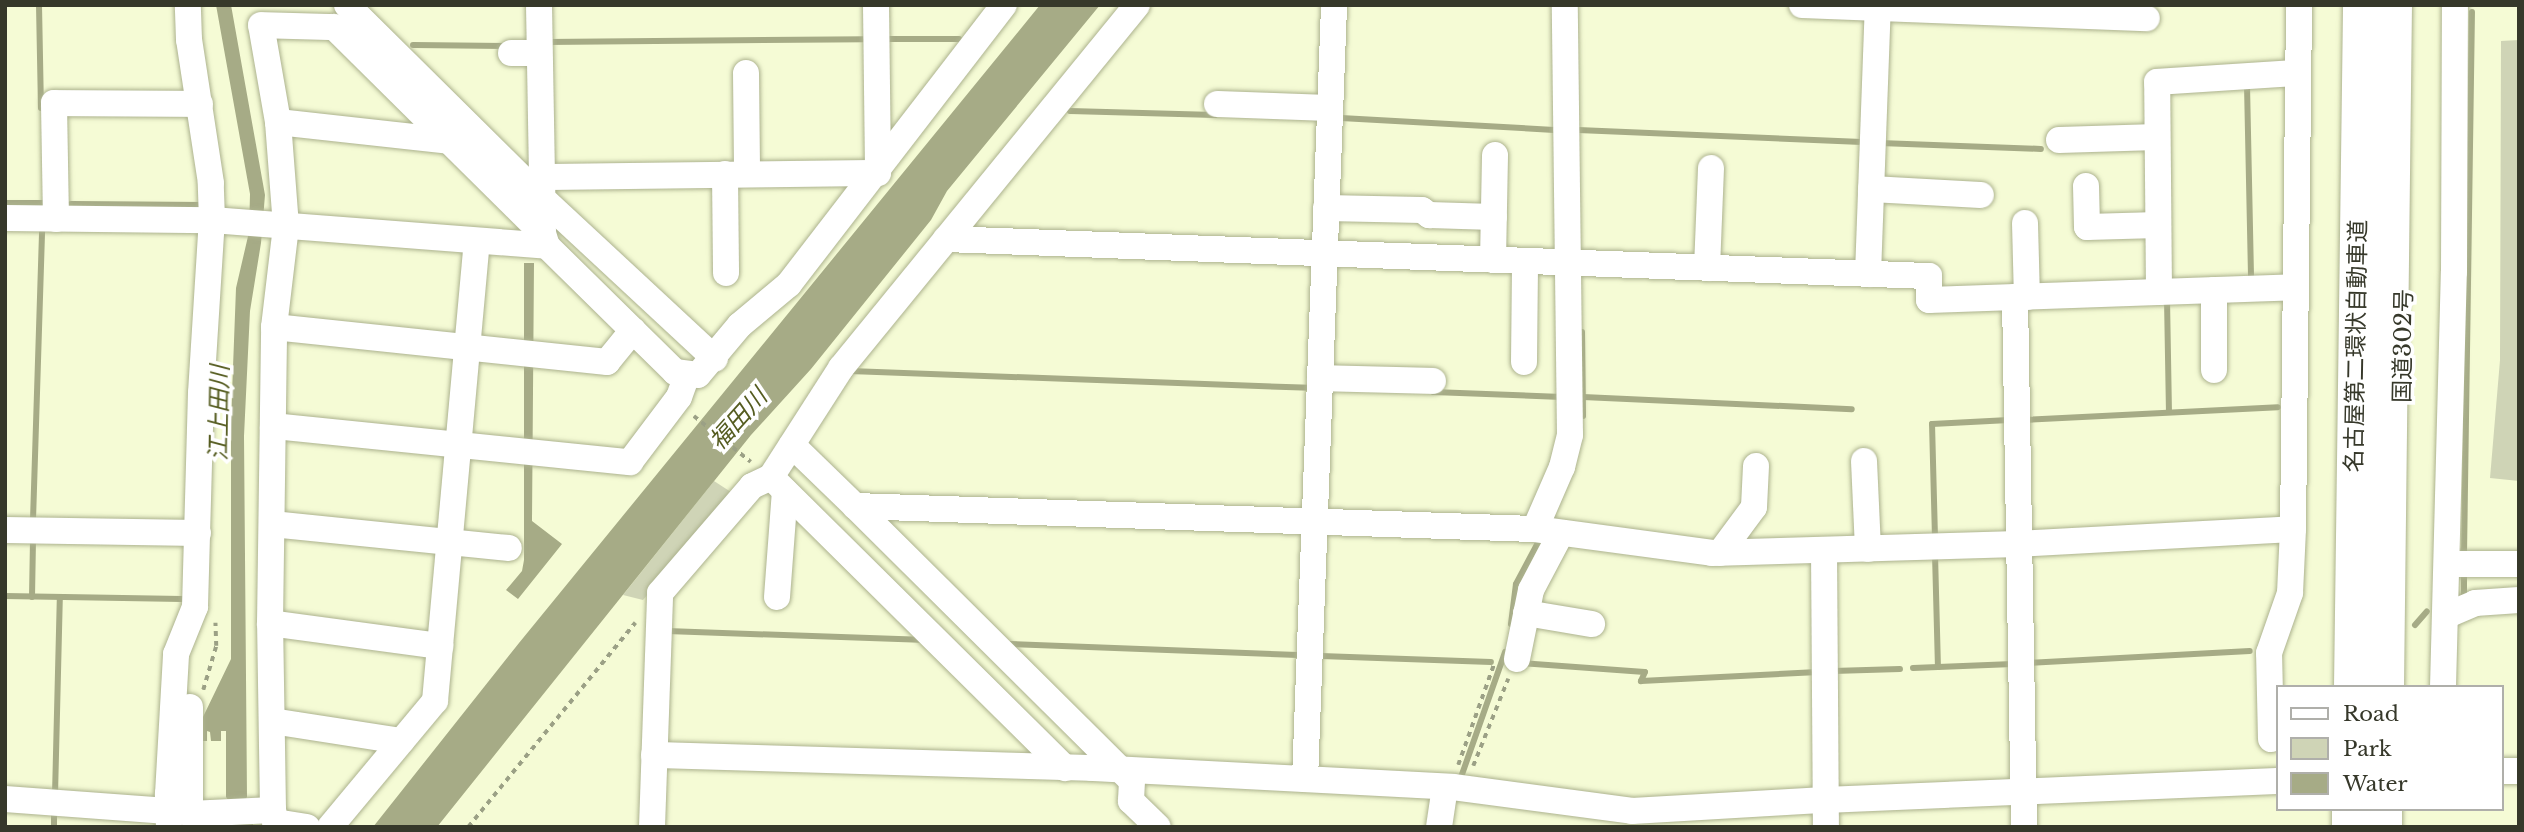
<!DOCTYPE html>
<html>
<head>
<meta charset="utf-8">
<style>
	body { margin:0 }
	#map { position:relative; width:2524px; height:832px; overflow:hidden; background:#f5fbd5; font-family:"Libre Baskerville","Noto Sans JP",serif }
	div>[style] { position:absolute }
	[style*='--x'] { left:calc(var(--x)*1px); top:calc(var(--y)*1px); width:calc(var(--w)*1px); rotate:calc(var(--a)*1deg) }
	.green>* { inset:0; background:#cfd4b6 }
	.water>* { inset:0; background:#a6ab86 }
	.stream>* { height:6px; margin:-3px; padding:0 3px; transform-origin:3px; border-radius:3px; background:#a6ab86 }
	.path>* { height:3.5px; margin-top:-1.75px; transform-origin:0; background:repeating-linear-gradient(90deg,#9ba085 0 5px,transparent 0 10px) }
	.roads { filter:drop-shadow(0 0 2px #acb28e) drop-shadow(0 0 2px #acb28e) }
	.minor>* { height:26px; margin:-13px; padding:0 13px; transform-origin:13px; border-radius:13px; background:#fff }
	.highway>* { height:37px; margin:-18.5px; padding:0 18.5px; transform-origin:18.5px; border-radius:18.5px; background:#fff }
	span { translate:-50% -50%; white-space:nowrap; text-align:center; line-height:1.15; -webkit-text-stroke:7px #fff; paint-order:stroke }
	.street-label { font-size:23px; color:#36382a }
	.water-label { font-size:24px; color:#555c20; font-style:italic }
	.frame { position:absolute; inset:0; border:7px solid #36382a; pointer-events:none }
	.legend { position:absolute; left:2276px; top:685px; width:228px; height:126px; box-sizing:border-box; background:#fff; border:2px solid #afafaa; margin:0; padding:9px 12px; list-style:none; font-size:21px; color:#36382a }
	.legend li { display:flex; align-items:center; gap:14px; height:35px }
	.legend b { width:35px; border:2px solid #afafaa }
</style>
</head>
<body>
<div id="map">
	<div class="green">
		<i style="clip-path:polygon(2519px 40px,2519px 481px,2490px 478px,2500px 360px,2501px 41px)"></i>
		<i style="clip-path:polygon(714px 481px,734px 494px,643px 600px,623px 595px)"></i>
	</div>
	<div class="water">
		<i style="clip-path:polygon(216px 5px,231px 5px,265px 195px,261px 243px,250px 311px,244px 436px,247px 797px,242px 804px,253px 817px,253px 827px,223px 827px,223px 809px,231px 804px,226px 797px,226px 731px,221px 731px,221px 741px,211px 741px,210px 732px,207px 731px,207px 741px,202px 741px,202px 719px,231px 659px,231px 420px,236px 288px,249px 232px,250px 194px)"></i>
		<i style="clip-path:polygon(1040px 5px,1100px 5px,947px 191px,931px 220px,811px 369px,751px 435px,437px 827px,373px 827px,519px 643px)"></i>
		<i style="clip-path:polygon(524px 263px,534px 263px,532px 521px,562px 544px,518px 599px,506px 590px,522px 571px,524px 560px)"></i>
	</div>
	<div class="stream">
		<i style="--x:39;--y:5;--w:103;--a:88.9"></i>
		<i style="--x:888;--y:39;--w:71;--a:0"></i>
		<i style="--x:546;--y:42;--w:320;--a:-0.5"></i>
		<i style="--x:413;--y:45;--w:92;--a:0.6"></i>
		<i style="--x:2247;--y:85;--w:194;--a:88.8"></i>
		<i style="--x:2251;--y:279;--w:3;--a:180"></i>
		<i style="--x:1070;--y:111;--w:145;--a:1.6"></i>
		<i style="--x:1341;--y:118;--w:218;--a:3.2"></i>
		<i style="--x:1578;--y:130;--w:284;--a:2.4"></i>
		<i style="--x:1880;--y:143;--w:161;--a:2.1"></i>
		<i style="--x:5;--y:203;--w:38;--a:0"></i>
		<i style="--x:71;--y:204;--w:132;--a:0.4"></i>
		<i style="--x:2167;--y:299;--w:113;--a:89"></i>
		<i style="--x:1582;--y:332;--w:84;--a:89.3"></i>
		<i style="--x:850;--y:371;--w:460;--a:2.1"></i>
		<i style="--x:1433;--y:392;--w:129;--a:2.2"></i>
		<i style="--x:1583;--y:397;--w:269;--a:2.6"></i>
		<i style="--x:2024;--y:420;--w:254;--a:-2.9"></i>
		<i style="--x:33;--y:520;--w:289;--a:-88.2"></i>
		<i style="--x:1935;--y:538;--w:114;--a:-91.5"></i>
		<i style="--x:1932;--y:424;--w:77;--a:-3"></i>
		<i style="--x:1935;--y:554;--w:113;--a:88.5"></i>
		<i style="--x:2464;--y:555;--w:543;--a:-89.16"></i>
		<i style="--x:2464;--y:594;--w:20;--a:-90"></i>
		<i style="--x:5;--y:596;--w:177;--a:1"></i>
		<i style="--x:32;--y:597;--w:60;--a:-89"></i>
		<i style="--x:1511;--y:624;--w:40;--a:-82.9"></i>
		<i style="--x:1516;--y:584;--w:53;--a:-62"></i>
		<i style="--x:2415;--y:625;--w:18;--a:-49"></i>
		<i style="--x:667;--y:631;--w:253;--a:2"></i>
		<i style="--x:1009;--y:644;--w:289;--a:2.2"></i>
		<i style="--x:1321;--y:656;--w:170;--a:2"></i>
		<i style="--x:1520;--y:663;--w:125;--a:4.1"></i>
		<i style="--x:1645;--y:672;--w:10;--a:114"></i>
		<i style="--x:1641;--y:681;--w:177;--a:-2.9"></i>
		<i style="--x:2028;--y:663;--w:222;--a:-3.1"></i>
		<i style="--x:1913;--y:668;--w:100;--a:-2.3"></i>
		<i style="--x:1833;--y:671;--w:67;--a:-1.7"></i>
		<i style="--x:1460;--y:780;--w:136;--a:-70.6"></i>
		<i style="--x:55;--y:795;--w:198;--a:-88.6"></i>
		<i style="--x:54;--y:811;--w:16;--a:90"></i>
	</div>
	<div class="path">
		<i style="--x:694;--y:416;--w:73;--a:38.9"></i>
		<i style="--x:203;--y:690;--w:46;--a:-73.5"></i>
		<i style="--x:216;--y:646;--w:23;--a:-92"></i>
		<i style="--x:1458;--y:765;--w:107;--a:-70.4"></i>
		<i style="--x:1473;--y:766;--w:94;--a:-68.1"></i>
		<i style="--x:468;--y:827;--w:264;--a:-50.7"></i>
	</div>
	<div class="roads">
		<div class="minor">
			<i style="--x:347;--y:5;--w:274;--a:44.7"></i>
			<i style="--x:542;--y:198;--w:236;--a:42.9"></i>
			<i style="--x:876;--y:5;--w:168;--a:89.3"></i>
			<i style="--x:1802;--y:5;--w:345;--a:2.2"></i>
			<i style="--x:511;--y:53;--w:28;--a:0"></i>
			<i style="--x:746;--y:73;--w:100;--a:89.4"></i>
			<i style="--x:1217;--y:104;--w:113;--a:2"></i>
			<i style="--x:278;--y:122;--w:172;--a:6.3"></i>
			<i style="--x:2059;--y:140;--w:98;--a:-1.8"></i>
			<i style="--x:725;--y:174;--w:99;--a:89.4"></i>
			<i style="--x:541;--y:177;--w:337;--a:-0.7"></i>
			<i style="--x:2086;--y:186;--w:41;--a:88.6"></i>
			<i style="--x:2087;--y:227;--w:71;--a:-1.6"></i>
			<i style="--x:1871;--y:189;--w:110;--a:3.1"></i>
			<i style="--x:1326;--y:208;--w:96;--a:1.2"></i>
			<i style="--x:1422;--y:210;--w:9;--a:36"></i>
			<i style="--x:1429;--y:215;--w:65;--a:1.8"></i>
			<i style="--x:5;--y:218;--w:207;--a:0.6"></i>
			<i style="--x:212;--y:220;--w:336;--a:4.4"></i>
			<i style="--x:547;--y:246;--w:13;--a:-108"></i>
			<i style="--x:543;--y:234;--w:229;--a:-91"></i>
			<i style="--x:56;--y:219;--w:116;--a:-91"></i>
			<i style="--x:54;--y:103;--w:146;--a:0.4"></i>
			<i style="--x:2025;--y:223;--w:74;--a:88.5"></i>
			<i style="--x:946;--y:239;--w:984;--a:2.16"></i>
			<i style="--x:1929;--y:276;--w:24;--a:90"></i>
			<i style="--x:1929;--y:300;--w:366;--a:-2"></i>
			<i style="--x:547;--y:246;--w:180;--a:44.5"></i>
			<i style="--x:675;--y:372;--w:23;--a:7"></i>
			<i style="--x:698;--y:375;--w:65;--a:-50"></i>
			<i style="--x:740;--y:325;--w:64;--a:-39.9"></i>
			<i style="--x:789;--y:284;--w:352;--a:-52.4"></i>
			<i style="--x:1493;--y:260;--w:105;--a:-88.9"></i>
			<i style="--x:1707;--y:268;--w:100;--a:-87.7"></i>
			<i style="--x:1868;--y:274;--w:269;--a:-87.9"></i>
			<i style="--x:2214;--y:290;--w:80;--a:90"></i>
			<i style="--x:2159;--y:292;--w:210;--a:-90.5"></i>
			<i style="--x:2157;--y:82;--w:141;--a:-3.7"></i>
			<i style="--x:2015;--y:297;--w:530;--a:89.03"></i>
			<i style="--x:274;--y:327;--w:335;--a:6"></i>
			<i style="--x:607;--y:362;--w:41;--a:-50.9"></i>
			<i style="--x:1524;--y:362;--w:101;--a:-89.4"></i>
			<i style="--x:1320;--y:378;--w:113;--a:1.5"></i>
			<i style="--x:273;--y:426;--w:359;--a:5.8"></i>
			<i style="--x:630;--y:462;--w:81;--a:-53"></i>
			<i style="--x:679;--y:397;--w:23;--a:-70"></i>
			<i style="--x:792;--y:445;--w:88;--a:44.1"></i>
			<i style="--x:855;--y:506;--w:680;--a:1.94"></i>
			<i style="--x:1535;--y:529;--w:179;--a:7.7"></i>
			<i style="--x:1712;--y:553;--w:306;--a:-1.7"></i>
			<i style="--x:2018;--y:544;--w:275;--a:-3.1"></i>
			<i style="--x:1864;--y:461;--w:88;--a:87.4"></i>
			<i style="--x:771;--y:477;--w:414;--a:44.7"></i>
			<i style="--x:855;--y:506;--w:390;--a:44.8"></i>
			<i style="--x:1132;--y:781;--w:20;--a:93"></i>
			<i style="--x:1131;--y:801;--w:37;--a:44"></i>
			<i style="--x:272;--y:524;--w:238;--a:5.8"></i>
			<i style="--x:1535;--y:529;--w:68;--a:-66.5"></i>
			<i style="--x:1562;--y:467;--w:33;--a:-76"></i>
			<i style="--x:1570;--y:435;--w:430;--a:-90.7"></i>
			<i style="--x:5;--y:530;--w:193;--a:0.9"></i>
			<i style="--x:1824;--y:550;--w:277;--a:89.6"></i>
			<i style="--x:1720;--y:553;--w:57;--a:-53.5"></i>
			<i style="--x:1754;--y:507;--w:41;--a:-87.2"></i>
			<i style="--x:2447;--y:564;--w:72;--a:0"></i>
			<i style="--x:777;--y:597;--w:106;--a:-85.7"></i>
			<i style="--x:1526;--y:613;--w:67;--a:9.5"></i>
			<i style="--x:2445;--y:616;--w:33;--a:-23"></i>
			<i style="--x:2475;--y:603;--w:44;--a:-3.9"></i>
			<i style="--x:270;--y:623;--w:172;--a:7.7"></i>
			<i style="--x:1517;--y:659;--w:70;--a:-78.5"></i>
			<i style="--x:1531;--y:590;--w:64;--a:-62.2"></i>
			<i style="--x:2443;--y:687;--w:415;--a:-88.5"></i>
			<i style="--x:2454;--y:272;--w:267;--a:-89.8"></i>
			<i style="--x:190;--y:707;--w:107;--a:90"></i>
			<i style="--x:190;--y:814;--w:83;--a:-2.8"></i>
			<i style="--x:272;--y:721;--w:131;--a:8.8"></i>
			<i style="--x:2271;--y:739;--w:86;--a:-91.3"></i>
			<i style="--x:2269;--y:653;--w:64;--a:-70.7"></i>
			<i style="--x:2290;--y:593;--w:64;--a:-87.3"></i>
			<i style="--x:2293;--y:529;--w:524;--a:-89.34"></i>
			<i style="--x:654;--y:755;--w:438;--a:1.7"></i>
			<i style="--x:1092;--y:768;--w:361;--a:3"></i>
			<i style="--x:1453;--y:787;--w:181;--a:7.6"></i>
			<i style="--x:1632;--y:811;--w:193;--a:-3.3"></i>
			<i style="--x:1825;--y:800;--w:452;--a:-2.4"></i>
			<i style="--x:2501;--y:771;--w:18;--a:0"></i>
			<i style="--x:1305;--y:779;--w:775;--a:-87.85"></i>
			<i style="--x:5;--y:799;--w:163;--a:4.2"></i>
			<i style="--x:169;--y:827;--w:33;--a:-92"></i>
			<i style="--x:168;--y:794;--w:140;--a:-86.7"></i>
			<i style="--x:176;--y:654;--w:51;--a:-68"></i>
			<i style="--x:195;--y:607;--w:214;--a:-88.4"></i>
			<i style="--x:201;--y:393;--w:173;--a:-86.4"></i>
			<i style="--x:212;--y:220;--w:37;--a:-92"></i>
			<i style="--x:211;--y:183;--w:145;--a:-98.7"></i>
			<i style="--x:189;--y:40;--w:35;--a:-92"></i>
			<i style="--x:307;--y:827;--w:32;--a:-171"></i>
			<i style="--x:275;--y:822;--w:12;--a:-99"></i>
			<i style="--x:273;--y:810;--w:187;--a:-90.9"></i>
			<i style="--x:270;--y:623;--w:296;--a:-89.2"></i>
			<i style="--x:274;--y:327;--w:102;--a:-83.2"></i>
			<i style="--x:286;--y:226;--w:104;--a:-94.4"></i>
			<i style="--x:278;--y:122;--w:98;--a:-99.9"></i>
			<i style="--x:261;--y:25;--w:73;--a:1.6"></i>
			<i style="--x:334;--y:27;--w:294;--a:44.7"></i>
			<i style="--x:330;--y:827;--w:164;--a:-50.2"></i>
			<i style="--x:435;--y:701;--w:460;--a:-84.8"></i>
			<i style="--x:652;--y:827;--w:234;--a:-88"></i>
			<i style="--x:660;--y:593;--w:141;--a:-49.3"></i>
			<i style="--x:752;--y:486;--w:21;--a:-25"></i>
			<i style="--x:771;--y:477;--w:130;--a:-57.3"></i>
			<i style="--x:841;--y:368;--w:468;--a:-50.8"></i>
			<i style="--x:1439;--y:827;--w:40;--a:-81.5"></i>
		</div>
		<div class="highway">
			<i style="--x:2352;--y:687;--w:682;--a:-89.24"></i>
			<i style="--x:2385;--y:687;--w:682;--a:-89.33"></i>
			<i style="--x:2350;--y:827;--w:18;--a:-90"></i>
			<i style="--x:2383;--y:827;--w:18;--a:-90"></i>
		</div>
	</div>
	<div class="street-label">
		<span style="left:2356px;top:346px;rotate:-89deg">名古屋第二環状自動車道</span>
		<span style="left:2403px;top:346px;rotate:-89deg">国道302号</span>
	</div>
	<div class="water-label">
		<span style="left:219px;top:413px;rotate:-89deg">江上田川</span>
		<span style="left:738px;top:419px;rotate:-48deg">福田川</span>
	</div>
	<div class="frame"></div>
	<ul class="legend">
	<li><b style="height:9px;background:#fff"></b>Road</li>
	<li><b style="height:19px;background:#cfd4b6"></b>Park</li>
	<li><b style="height:19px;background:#a6ab86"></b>Water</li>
	</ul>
</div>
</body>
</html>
